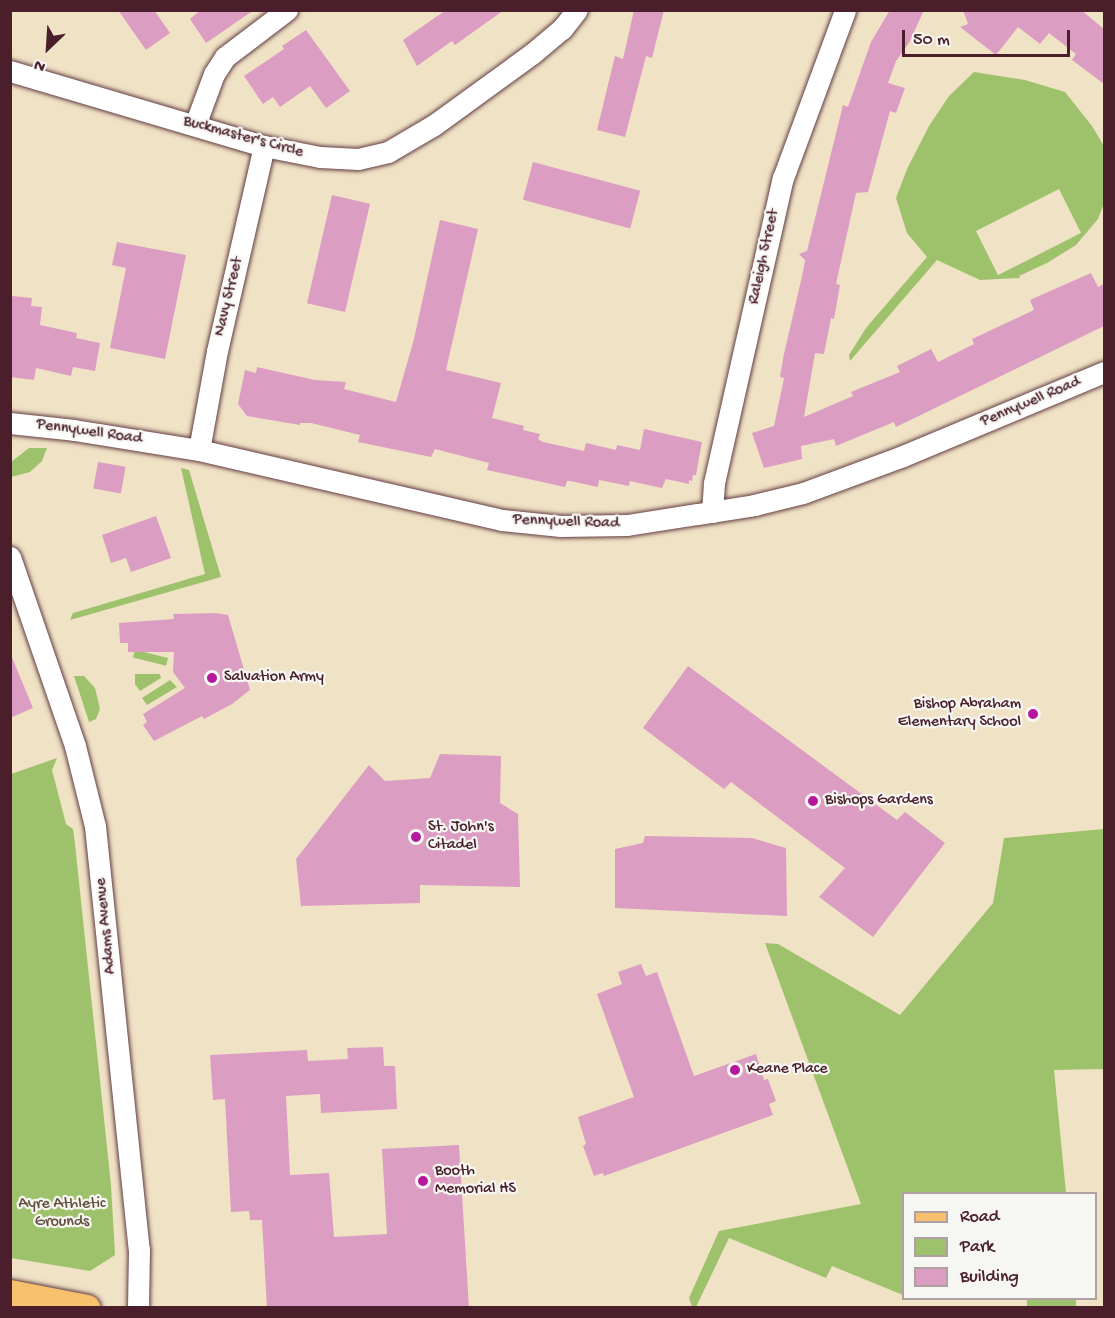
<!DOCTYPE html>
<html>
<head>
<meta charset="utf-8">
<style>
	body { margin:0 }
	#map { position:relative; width:1115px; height:1318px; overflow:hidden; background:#f0e2c5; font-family:"Gochi Hand",sans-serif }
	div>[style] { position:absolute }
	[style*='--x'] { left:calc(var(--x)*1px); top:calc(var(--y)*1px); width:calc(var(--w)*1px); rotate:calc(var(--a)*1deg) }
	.green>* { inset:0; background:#9ec26c; transform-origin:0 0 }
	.building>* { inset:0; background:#dc9dc2; transform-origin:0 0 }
	.roads { filter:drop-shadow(0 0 2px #633c42) drop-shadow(0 0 2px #633c42) }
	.minor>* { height:21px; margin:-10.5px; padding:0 10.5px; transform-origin:10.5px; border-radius:10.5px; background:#fff }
	.major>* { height:27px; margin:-13.5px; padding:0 13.5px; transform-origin:13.5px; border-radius:13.5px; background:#f7c06c }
	.dots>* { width:16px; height:16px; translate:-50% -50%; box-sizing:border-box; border:3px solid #f6f6f2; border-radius:50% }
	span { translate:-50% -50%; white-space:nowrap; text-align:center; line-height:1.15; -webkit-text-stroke:4.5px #f6f6f2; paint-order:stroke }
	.street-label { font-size:16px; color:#4a1f2b }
	.poi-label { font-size:16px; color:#4a1f2b }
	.left { translate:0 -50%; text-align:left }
	.right { translate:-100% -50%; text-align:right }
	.park-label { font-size:16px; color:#63503e }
	.frame { position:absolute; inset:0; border:12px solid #4a1f2b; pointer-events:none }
	.legend { position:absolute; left:902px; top:1192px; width:195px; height:108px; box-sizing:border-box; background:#f6f6f2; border:2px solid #b1a0a2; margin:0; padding:8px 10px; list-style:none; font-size:18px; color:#4a1f2b }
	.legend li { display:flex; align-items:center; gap:12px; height:30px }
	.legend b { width:30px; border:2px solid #b1a0a2 }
	.north { position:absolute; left:18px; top:18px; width:60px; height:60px; -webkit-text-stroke:4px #f6f6f2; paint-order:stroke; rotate:205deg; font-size:16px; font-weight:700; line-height:24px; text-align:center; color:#4a1f2b }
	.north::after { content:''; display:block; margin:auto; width:21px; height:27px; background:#4a1f2b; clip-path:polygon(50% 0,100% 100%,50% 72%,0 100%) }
	.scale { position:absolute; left:902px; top:30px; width:168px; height:27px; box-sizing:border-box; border:3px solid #4a1f2b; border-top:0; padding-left:8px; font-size:18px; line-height:21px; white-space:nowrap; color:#4a1f2b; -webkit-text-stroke:4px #f6f6f2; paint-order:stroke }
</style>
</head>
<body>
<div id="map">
	<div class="green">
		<i style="clip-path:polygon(evenodd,974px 72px,1025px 80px,1065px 92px,1092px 126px,1104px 146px,1104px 203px,1098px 219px,1076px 245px,1047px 263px,1019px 276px,1020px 278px,980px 280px,937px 260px,850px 361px,849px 355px,866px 328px,927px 257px,907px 233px,896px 198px,907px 169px,929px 126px,949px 96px,974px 72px,1059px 189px,1081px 233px,998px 275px,976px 231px,1059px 189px)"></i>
		<i style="clip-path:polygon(29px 448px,47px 448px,42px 461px,30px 472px,11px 477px,11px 462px)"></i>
		<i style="clip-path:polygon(181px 468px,189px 470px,221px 577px,70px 620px,73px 613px,205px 574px)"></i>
		<i style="left:168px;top:658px;width:8px;height:34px;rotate:104deg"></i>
		<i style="clip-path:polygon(135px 674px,160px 674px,161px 678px,140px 691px,135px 684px)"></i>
		<i style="clip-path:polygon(74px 676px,84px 676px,95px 688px,100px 709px,96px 719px,89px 722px)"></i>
		<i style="clip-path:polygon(170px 680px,177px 687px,147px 705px,142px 698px)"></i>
		<i style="clip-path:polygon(57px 758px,52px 770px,66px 824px,73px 829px,75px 844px,111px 1185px,115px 1255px,90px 1271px,11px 1258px,11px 774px)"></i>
		<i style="clip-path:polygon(1104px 829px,1104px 1069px,1054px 1070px,1066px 1193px,904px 1194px,903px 1295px,832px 1266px,826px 1278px,729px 1238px,696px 1307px,692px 1307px,689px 1298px,719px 1231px,861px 1204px,765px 943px,778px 944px,900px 1015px,993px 903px,1004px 838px)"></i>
		<i style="left:1027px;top:1299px;width:49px;height:8px"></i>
	</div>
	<div class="building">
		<i style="clip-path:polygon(118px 10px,154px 10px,170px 33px,146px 50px)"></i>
		<i style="clip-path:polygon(201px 10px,254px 10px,206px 43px,190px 19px)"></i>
		<i style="clip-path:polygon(446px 10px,504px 10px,455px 45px,452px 41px,417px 66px,403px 40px)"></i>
		<i style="clip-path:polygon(634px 10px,664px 10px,652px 58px,646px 56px,625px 137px,597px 130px,615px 56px,623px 59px)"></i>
		<i style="clip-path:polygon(890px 10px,924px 10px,909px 43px,896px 61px,888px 83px,905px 88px,896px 113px,890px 111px,868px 192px,856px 193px,836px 284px,840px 285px,834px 319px,831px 318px,824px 354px,815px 353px,804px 417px,853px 396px,851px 392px,900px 372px,897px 366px,931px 349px,938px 362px,974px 344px,972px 339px,1034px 310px,1030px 300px,1091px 273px,1098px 287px,1104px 284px,1104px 326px,896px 427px,894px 422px,836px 446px,834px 439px,801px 446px,802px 459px,764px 468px,752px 433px,774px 426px,784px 378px,780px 377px,784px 354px,803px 272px,805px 260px,799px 254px,807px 251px,843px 105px,848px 107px,871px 42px)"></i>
		<i style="clip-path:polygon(963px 10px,1081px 10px,1104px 29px,1104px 84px,1072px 60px,1076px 54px,1049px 33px,1040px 44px,1018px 27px,996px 55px,960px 27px,968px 24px)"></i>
		<i style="clip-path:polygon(306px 30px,350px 91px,326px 108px,310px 86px,280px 107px,273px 97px,263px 104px,244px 76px,284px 49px,282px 46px)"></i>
		<i style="left:533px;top:162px;width:111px;height:39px;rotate:15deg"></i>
		<i style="left:332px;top:195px;width:39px;height:111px;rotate:13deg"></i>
		<i style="clip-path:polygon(440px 220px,478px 229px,446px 370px,501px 383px,492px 418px,524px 426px,523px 430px,540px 434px,538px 439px,543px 442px,584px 451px,586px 443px,616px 450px,617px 445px,640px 450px,644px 429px,702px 442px,696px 475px,693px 475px,692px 481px,689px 480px,689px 484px,666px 479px,662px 488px,634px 482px,630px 481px,629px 486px,599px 480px,598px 487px,570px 481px,567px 481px,565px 487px,487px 470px,489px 463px,435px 449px,431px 457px,358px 442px,360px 435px,311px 423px,300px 423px,300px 425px,247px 416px,238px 404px,245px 370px,256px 373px,257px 367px,315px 380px,346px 382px,344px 389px,396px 402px,414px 339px)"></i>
		<i style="clip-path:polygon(117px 242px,186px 255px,165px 359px,110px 348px,126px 268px,112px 265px)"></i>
		<i style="clip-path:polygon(12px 296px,32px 298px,31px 306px,42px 307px,40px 325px,77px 333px,76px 338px,100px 343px,95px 371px,73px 367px,71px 376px,36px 368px,34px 380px,10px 377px)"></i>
		<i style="left:98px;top:462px;width:28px;height:27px;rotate:10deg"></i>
		<i style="clip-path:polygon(156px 516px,171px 558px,131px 572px,126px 558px,111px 563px,102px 535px)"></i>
		<i style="clip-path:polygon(215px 613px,228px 615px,250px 690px,232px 704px,204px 719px,202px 716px,154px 741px,143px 725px,147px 722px,143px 714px,185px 688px,173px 672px,174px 652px,128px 652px,128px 643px,120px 643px,119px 623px,174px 619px,173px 614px)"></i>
		<i style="clip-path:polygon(11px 655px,33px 708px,10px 718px,10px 656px)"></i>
		<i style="clip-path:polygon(688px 666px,897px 820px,905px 812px,945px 843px,873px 937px,819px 897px,845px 868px,731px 782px,724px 789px,643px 728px)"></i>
		<i style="clip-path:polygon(440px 754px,501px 756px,500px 803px,518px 814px,520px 887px,420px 885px,420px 903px,301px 906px,296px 859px,369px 765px,385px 781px,430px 778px)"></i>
		<i style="clip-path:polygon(645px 836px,752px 838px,786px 848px,787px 916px,615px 908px,615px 849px,643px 843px)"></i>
		<i style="clip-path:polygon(641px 964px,646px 976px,657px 972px,694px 1076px,756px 1054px,764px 1080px,768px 1079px,776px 1101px,769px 1104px,773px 1115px,604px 1176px,603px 1173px,594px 1176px,583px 1146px,586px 1144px,578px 1117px,634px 1097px,597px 994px,622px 984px,618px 972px)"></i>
		<i style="clip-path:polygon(383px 1047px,384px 1066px,395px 1066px,397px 1109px,321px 1113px,320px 1094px,286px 1096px,290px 1175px,329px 1173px,334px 1237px,387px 1234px,382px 1149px,459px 1145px,469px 1308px,267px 1308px,262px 1220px,250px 1220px,249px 1211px,231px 1212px,225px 1099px,213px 1100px,210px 1055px,307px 1050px,308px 1061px,348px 1059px,347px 1048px)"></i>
	</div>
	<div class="roads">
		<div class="minor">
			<i style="--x:10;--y:71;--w:265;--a:16.5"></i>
			<i style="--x:264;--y:146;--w:57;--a:11.1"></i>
			<i style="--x:320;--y:157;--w:38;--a:3"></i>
			<i style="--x:358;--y:159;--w:31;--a:-13"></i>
			<i style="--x:388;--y:152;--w:53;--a:-30.4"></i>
			<i style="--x:434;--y:125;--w:122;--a:-36"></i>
			<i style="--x:533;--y:53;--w:38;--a:-40"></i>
			<i style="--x:562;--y:29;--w:24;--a:-52"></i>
			<i style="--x:195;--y:125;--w:54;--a:-69.6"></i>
			<i style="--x:214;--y:74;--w:20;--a:-57"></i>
			<i style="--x:225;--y:57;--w:78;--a:-37.2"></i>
			<i style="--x:10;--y:423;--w:64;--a:6.2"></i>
			<i style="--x:74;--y:430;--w:127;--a:9.1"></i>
			<i style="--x:199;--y:450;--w:311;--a:13"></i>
			<i style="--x:502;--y:520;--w:59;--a:5.8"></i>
			<i style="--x:561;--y:526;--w:66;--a:-0.9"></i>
			<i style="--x:627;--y:525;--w:129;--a:-8.9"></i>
			<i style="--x:754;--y:505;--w:50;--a:-13.8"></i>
			<i style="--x:803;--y:493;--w:107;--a:-20.3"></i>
			<i style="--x:903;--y:456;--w:218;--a:-22.7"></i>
			<i style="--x:199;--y:450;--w:101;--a:-79.7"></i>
			<i style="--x:217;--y:351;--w:210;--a:-77.1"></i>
			<i style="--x:712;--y:512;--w:29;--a:-86"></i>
			<i style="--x:714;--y:483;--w:313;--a:-77.3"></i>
			<i style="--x:783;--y:178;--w:179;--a:-69.7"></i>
			<i style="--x:10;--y:557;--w:200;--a:71"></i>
			<i style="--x:75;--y:746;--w:82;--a:76"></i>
			<i style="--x:95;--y:826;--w:426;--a:84.1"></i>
			<i style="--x:139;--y:1250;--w:58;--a:91"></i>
		</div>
		<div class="major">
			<i style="--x:10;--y:1293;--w:78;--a:11"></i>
		</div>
	</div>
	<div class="dots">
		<i style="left:212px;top:678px;background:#b5179e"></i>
		<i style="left:1033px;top:714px;background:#b5179e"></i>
		<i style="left:813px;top:801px;background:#b5179e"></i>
		<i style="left:416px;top:837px;background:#b5179e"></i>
		<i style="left:735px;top:1070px;background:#b5179e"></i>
		<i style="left:423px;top:1181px;background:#b5179e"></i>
	</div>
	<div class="street-label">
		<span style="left:243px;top:138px;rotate:15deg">Buckmaster's Circle</span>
		<span style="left:765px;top:257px;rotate:-78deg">Raleigh Street</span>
		<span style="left:230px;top:297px;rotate:-77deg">Navy Street</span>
		<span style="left:1031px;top:403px;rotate:-23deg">Pennywell Road</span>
		<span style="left:89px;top:433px;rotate:8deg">Pennywell Road</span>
		<span style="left:566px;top:523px;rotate:2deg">Pennywell Road</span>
		<span style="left:107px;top:926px;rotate:-96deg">Adams Avenue</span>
	</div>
	<div class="poi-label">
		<span class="left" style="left:224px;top:678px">Salvation Army</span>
		<span class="right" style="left:1021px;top:714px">Bishop Abraham<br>Elementary School</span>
		<span class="left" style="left:825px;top:801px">Bishops Gardens</span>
		<span class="left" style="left:428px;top:837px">St. John's<br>Citadel</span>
		<span class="left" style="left:747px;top:1070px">Keane Place</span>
		<span class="left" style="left:435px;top:1181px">Booth<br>Memorial HS</span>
	</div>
	<div class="park-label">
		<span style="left:62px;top:1214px">Ayre Athletic<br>Grounds</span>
	</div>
	<div class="frame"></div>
	<ul class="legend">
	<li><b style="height:8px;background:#f7c06c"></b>Road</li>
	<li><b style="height:16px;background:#9ec26c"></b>Park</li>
	<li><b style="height:16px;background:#dc9dc2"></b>Building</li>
	</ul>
	<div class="north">N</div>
	<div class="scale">50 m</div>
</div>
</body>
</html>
